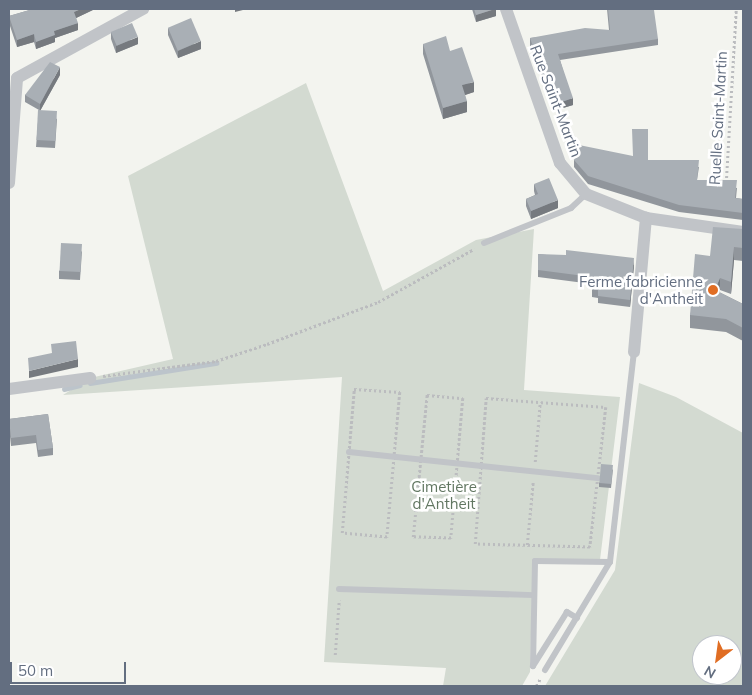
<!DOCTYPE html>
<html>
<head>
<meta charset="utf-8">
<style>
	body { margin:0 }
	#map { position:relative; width:752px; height:695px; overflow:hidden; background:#f3f4ef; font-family:Mulish,sans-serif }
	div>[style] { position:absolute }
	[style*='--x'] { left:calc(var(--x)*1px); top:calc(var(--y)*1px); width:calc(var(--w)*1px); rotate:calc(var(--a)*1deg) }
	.green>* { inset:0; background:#d3dad1 }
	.stream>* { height:4.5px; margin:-2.25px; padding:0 2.25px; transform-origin:2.25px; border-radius:2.25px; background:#bcc4cb }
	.path>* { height:2.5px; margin-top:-1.25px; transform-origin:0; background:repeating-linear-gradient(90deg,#bbbcbf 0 2.5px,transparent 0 5px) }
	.lane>* { height:6px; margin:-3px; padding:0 3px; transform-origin:3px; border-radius:3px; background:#c1c4c8 }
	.street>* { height:12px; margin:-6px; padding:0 6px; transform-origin:6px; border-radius:6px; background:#c1c4c8 }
	.wall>* { inset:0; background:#91969c }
	.shaded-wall>* { inset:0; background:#767a7f }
	.building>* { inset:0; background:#a9afb5; transform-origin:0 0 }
	.dots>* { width:14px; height:14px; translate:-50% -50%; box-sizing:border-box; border:2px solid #fff; border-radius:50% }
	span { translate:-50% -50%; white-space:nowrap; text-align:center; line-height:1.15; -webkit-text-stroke:5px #fff; paint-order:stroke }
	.street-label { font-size:15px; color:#636e80 }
	.poi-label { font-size:15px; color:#636e80 }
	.right { translate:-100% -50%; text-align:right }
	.park-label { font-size:15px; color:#627762 }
	.frame { position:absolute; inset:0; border:10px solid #636e80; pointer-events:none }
	.north { position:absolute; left:692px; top:635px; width:50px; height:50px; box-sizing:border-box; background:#fff; border:1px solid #c1c5cc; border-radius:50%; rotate:210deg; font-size:14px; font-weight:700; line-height:20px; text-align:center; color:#636e80 }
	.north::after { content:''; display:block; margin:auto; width:18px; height:22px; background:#e06d23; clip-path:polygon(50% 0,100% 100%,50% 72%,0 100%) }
	.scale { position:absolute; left:10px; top:662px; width:116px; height:22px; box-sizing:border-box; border:2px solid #636e80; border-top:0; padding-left:6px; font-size:15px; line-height:18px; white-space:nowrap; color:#636e80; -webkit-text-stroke:4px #fff; paint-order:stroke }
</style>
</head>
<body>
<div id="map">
	<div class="green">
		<i style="clip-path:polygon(306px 83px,383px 291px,476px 240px,534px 229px,524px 390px,620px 397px,600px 560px,533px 559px,530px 672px,522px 686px,443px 686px,446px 668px,324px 662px,342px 377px,63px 395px,90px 378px,173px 359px,128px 176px)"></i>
		<i style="clip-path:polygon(evenodd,639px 383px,676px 397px,743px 433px,743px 686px,545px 686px,615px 570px,639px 383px,702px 645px,732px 645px,732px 675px,702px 675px,702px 645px)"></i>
	</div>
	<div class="stream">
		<i style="--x:90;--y:383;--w:128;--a:-9"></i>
		<i style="--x:64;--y:389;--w:16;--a:-14"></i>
	</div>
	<div class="path">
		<i style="--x:726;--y:183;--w:174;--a:-86.7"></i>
		<i style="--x:103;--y:376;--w:114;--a:-7.6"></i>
		<i style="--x:216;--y:361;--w:54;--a:-18.4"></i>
		<i style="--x:267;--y:344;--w:119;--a:-20.7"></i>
		<i style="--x:378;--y:302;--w:110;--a:-28.9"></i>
		<i style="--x:354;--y:389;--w:46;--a:3.7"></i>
		<i style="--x:400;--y:392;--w:146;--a:95.1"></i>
		<i style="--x:387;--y:537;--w:45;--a:-174.9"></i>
		<i style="--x:342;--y:533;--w:144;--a:-85.2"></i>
		<i style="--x:427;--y:395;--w:36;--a:5"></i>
		<i style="--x:463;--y:398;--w:141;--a:94.9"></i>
		<i style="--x:451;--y:538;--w:38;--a:-178"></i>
		<i style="--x:413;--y:537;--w:143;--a:-84.4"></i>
		<i style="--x:486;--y:398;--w:120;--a:4.3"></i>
		<i style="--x:606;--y:407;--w:141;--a:96.5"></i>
		<i style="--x:590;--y:547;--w:115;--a:-178.5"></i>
		<i style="--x:475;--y:544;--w:146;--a:-85.7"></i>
		<i style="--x:535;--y:462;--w:60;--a:-85.2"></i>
		<i style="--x:527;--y:545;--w:63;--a:-84.6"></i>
		<i style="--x:335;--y:655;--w:55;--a:-85.8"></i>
		<i style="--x:536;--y:686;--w:8;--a:-60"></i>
	</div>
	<div class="lane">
		<i style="--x:484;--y:243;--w:94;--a:-21.9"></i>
		<i style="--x:571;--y:208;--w:21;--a:-43"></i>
		<i style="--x:349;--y:452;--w:250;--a:6"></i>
		<i style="--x:339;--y:589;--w:195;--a:1.8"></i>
		<i style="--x:577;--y:618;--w:12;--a:-149"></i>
		<i style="--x:567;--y:612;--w:64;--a:122.2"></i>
		<i style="--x:533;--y:666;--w:105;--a:-88.9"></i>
		<i style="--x:535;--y:561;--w:75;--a:0.8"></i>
		<i style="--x:545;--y:670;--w:126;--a:-59"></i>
		<i style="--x:610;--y:562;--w:211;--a:-83.5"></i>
	</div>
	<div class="street">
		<i style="--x:506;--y:9;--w:163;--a:70.7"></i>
		<i style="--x:560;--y:163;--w:40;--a:50"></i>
		<i style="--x:586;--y:194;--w:65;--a:21.8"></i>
		<i style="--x:646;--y:218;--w:98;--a:8.2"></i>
		<i style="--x:9;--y:183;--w:105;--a:-85.6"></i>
		<i style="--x:17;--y:78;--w:144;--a:-28.7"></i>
		<i style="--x:634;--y:352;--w:135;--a:-84.9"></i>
		<i style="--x:9;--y:389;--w:82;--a:-7.7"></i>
	</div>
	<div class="wall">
		<i style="clip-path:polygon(33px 9px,95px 9px,76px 18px,78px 30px,55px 38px,55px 42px,36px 49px,34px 42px,17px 47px,9px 23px,9px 16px)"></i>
		<i style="clip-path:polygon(472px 9px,496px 9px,496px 16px,476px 22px)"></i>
		<i style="clip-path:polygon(607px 9px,630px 9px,658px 39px,658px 45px,560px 60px,573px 105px,553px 111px,530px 45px,530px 38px,609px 30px)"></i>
		<i style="clip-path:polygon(168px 28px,201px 49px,178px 58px,168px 35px)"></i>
		<i style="clip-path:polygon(111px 32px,138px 44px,116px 53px,111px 39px)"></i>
		<i style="clip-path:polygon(423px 44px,450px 51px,474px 92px,465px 95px,467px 112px,443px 119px,423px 54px)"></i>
		<i style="clip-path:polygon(60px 75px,40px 111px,57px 119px,55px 148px,36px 147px,39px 110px,25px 102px,25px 95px)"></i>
		<i style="clip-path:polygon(574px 160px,648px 160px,699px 167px,697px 180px,737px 188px,736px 198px,743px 199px,743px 220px,679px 212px,588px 184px,574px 167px)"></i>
		<i style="clip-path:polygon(534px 184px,558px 208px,531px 219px,526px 206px,526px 199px,535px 195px,534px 191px)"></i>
		<i style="clip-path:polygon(743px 229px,743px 261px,734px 260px,731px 294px,720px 290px,719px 292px,743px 304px,743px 341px,726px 332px,690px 328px,690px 315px,710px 256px)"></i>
		<i style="clip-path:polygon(82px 251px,80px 280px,59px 279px,59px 271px)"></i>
		<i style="clip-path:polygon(538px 254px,634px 265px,630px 307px,598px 303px,598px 298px,592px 297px,592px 284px,538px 277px)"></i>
		<i style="clip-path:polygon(48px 414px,53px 448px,53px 455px,38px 457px,36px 443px,11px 446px,9px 427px,9px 419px)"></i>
		<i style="clip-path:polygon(613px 469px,611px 488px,599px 487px,599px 483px)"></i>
	</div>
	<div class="shaded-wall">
		<i style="clip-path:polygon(81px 9px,95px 9px,74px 19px,74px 12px)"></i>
		<i style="clip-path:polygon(235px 9px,247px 9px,235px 12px)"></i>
		<i style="clip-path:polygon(495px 9px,496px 9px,496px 16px,476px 22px,476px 15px)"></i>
		<i style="clip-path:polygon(78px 23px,78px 30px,55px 38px,55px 42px,36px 49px,36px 42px,54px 31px)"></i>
		<i style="clip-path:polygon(34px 34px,34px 42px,17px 47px,17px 40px)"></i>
		<i style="clip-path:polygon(138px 37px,138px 44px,116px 53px,116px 46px)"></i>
		<i style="clip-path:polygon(201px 41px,201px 49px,178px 58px,178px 51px)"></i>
		<i style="clip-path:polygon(60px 67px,60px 75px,40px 111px,40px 104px)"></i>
		<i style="clip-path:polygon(474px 82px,474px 92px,462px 96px,462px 85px)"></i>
		<i style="clip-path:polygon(573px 98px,573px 105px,553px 111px,553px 105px)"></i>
		<i style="clip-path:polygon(467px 101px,467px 112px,443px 119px,443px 108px)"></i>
		<i style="clip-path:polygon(558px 200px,558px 208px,531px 219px,531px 211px)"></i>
		<i style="clip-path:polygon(734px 247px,734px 260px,731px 294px,731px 282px)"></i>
		<i style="clip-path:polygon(634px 258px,634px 265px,630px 307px,630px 300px)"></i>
		<i style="clip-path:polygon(720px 278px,720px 290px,715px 302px,715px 290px)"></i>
		<i style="clip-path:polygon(78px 359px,78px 367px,29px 378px,29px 371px)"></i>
	</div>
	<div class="building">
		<i style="clip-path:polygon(33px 9px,81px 9px,74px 12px,78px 23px,54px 31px,55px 35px,36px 42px,34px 34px,17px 40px,9px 16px)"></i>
		<i style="clip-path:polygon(474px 9px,495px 9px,476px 15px)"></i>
		<i style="clip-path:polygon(608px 9px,654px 10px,658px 39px,558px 54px,573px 98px,553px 105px,530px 38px,585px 28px,610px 30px)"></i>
		<i style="left:191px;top:18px;width:25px;height:25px;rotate:67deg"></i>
		<i style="left:132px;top:23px;width:15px;height:23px;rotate:67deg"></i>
		<i style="clip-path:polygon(446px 36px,450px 51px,462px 47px,474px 82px,462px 85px,467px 101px,443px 108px,423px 44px)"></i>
		<i style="clip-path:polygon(50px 62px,60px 67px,40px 104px,25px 95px)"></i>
		<i style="left:38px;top:110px;width:19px;height:30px;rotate:3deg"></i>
		<i style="clip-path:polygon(632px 129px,648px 129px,648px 160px,699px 160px,697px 180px,737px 180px,735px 198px,743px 199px,743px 213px,679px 205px,588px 176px,574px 160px,579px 145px,633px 156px)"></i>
		<i style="clip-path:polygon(549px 178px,558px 200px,531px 211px,526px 199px,538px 194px,534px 184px)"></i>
		<i style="clip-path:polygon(713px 227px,743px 229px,743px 248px,734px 247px,731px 282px,720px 278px,715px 290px,743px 304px,743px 328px,726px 319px,690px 315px,695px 254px,710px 256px)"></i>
		<i style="left:61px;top:243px;width:21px;height:28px;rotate:3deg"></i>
		<i style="clip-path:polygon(566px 250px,634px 258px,630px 300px,598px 296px,598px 290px,592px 290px,592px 277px,538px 270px,538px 254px,566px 255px)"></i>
		<i style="clip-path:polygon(76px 341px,78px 359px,29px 371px,28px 358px,52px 353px,51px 344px)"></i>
		<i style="clip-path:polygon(48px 414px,53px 448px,38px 450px,36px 435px,11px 438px,9px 419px)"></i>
		<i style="left:601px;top:464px;width:12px;height:19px;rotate:5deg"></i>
	</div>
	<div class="dots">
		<i style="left:713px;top:290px;background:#e06d23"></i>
	</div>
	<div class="street-label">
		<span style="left:556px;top:101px;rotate:69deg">Rue Saint-Martin</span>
		<span style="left:718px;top:118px;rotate:-87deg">Ruelle Saint-Martin</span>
	</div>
	<div class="poi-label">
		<span class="right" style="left:703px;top:290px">Ferme fabricienne<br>d'Antheit</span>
	</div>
	<div class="park-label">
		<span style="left:444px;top:495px">Cimetière<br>d'Antheit</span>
	</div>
	<div class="frame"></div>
	<div class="north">N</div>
	<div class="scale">50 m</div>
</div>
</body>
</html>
